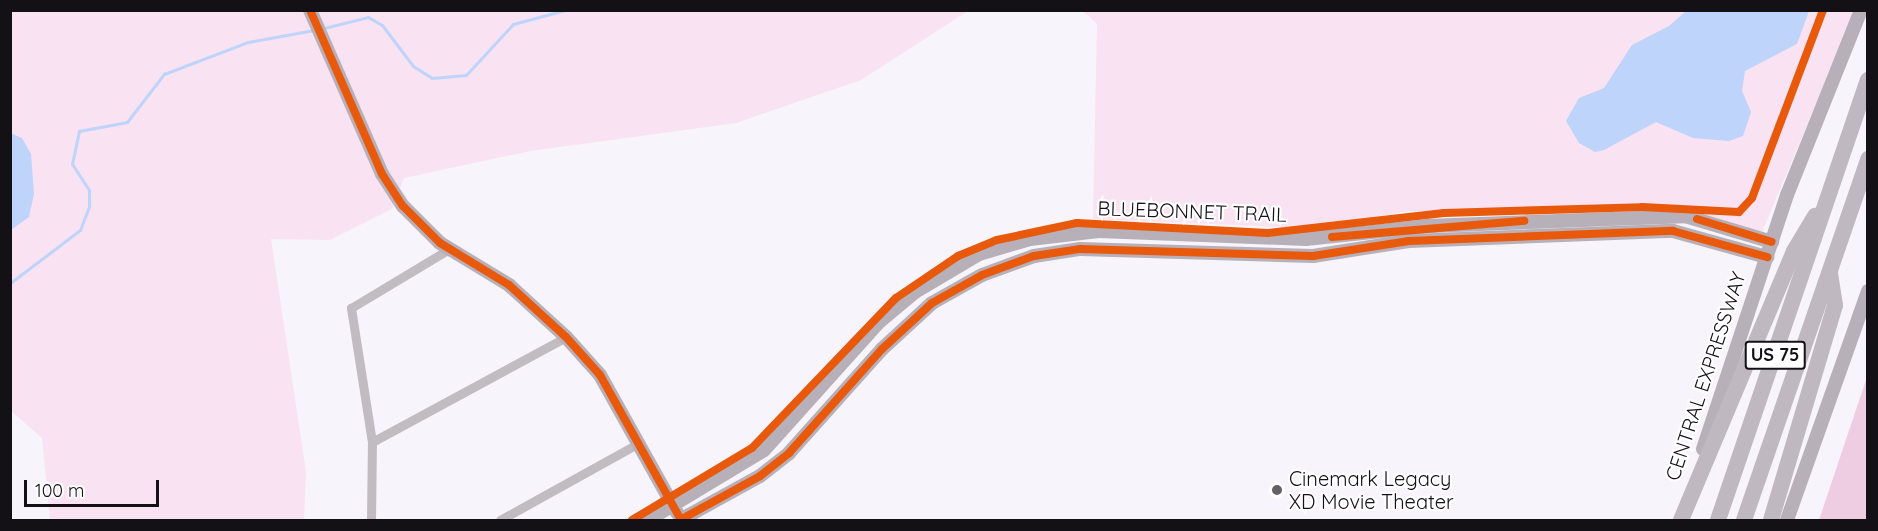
<!DOCTYPE html>
<html>
<head>
<meta charset="utf-8">
<style>
	body { margin:0 }
	#map { position:relative; width:1878px; height:531px; overflow:hidden; background:#f7f4fc; font-family:Quicksand,sans-serif }
	div>[style] { position:absolute }
	[style*='--x'] { left:calc(var(--x)*1px); top:calc(var(--y)*1px); width:calc(var(--w)*1px); rotate:calc(var(--a)*1deg) }
	.green>* { inset:0; background:#f9e2f1 }
	.forest>* { inset:0; background:#eecce1 }
	.water>* { inset:0; background:#bed4fb }
	.stream>* { height:3px; margin:-1.5px; padding:0 1.5px; transform-origin:1.5px; border-radius:1.5px; background:#bed4fb }
	.street>* { height:9px; margin:-4.5px; padding:0 4.5px; transform-origin:4.5px; border-radius:4.5px; background:#c1bbc2 }
	.secondary>* { height:14px; margin:-7px; padding:0 7px; transform-origin:7px; border-radius:7px; background:#b7b0b9 }
	.highway>* { height:16px; margin:-8px; padding:0 8px; transform-origin:8px; border-radius:8px; background:#bfb8c0 }
	.cycleway>* { height:8px; margin:-4px; padding:0 4px; transform-origin:4px; border-radius:4px; background:#e8590c }
	.dots>* { width:16px; height:16px; translate:-50% -50%; box-sizing:border-box; border:3px solid #fff; border-radius:50% }
	span { translate:-50% -50%; white-space:nowrap; text-align:center; line-height:1.15; -webkit-text-stroke:4.5px #fff; paint-order:stroke }
	.shield-label span { padding:2px 4px; background:#fff; border:2px solid; border-radius:4px; -webkit-text-stroke-width:0 }
	.shield-label { font-size:18px; color:#131116; font-weight:700 }
	.street-label { font-size:20px; color:#131116 }
	.poi-label { font-size:20px; color:#131116 }
	.left { translate:0 -50%; text-align:left }
	.frame { position:absolute; inset:0; border:12px solid #131116; pointer-events:none }
	.scale { position:absolute; left:24px; top:480px; width:135px; height:27px; box-sizing:border-box; border:3px solid #131116; border-top:0; padding-left:8px; font-size:18px; line-height:21px; white-space:nowrap; color:#131116; -webkit-text-stroke:4px #fff; paint-order:stroke }
</style>
</head>
<body>
<div id="map">
	<div class="green">
		<i style="clip-path:polygon(11px 11px,968px 11px,861px 80px,736px 123px,530px 151px,404px 178px,392px 209px,330px 240px,271px 239px,306px 472px,304px 520px,50px 520px,42px 438px,11px 411px)"></i>
		<i style="clip-path:polygon(1083px 11px,1855px 11px,1762px 232px,1686px 211px,1408px 211px,1309px 228px,1093px 219px,1097px 24px)"></i>
	</div>
	<div class="forest">
		<i style="clip-path:polygon(1867px 377px,1867px 520px,1819px 520px)"></i>
	</div>
	<div class="water">
		<i style="clip-path:polygon(1686px 11px,1809px 11px,1797px 44px,1745px 71px,1742px 91px,1751px 112px,1743px 136px,1729px 141px,1693px 138px,1656px 122px,1604px 150px,1595px 152px,1579px 143px,1566px 121px,1579px 98px,1604px 88px,1632px 45px,1669px 26px)"></i>
		<i style="clip-path:polygon(10px 133px,22px 138px,31px 154px,34px 194px,29px 217px,11px 230px)"></i>
	</div>
	<div class="stream">
		<i style="--x:622;--y:10;--w:15;--a:0"></i>
		<i style="--x:324;--y:28;--w:45;--a:-14"></i>
		<i style="--x:368;--y:17;--w:16;--a:30"></i>
		<i style="--x:382;--y:25;--w:51;--a:52.9"></i>
		<i style="--x:413;--y:66;--w:22;--a:32"></i>
		<i style="--x:432;--y:78;--w:34;--a:-5"></i>
		<i style="--x:466;--y:75;--w:69;--a:-47.3"></i>
		<i style="--x:513;--y:24;--w:54;--a:-15.1"></i>
		<i style="--x:10;--y:283;--w:88;--a:-37.1"></i>
		<i style="--x:80;--y:230;--w:26;--a:-69"></i>
		<i style="--x:89;--y:206;--w:16;--a:-90"></i>
		<i style="--x:89;--y:190;--w:31;--a:-123"></i>
		<i style="--x:72;--y:164;--w:34;--a:-78"></i>
		<i style="--x:79;--y:131;--w:49;--a:-10.6"></i>
		<i style="--x:127;--y:122;--w:61;--a:-52.4"></i>
		<i style="--x:164;--y:74;--w:90;--a:-20.9"></i>
		<i style="--x:248;--y:42;--w:67;--a:-10.3"></i>
	</div>
	<div class="street">
		<i style="--x:372;--y:442;--w:221;--a:-28.4"></i>
		<i style="--x:371;--y:520;--w:78;--a:-89.3"></i>
		<i style="--x:372;--y:442;--w:136;--a:-98.9"></i>
		<i style="--x:351;--y:308;--w:117;--a:-31"></i>
		<i style="--x:500;--y:520;--w:157;--a:-29"></i>
	</div>
	<div class="secondary">
		<i style="--x:310;--y:10;--w:179;--a:66.3"></i>
		<i style="--x:382;--y:174;--w:38;--a:57"></i>
		<i style="--x:403;--y:206;--w:52;--a:45"></i>
		<i style="--x:440;--y:243;--w:81;--a:31.3"></i>
		<i style="--x:509;--y:285;--w:77;--a:42.4"></i>
		<i style="--x:566;--y:337;--w:51;--a:48.2"></i>
		<i style="--x:600;--y:375;--w:158;--a:60.8"></i>
		<i style="--x:1703;--y:449;--w:268;--a:-71.7"></i>
		<i style="--x:1787;--y:195;--w:199;--a:-68.2"></i>
		<i style="--x:648;--y:520;--w:135;--a:-31.1"></i>
		<i style="--x:764;--y:450;--w:171;--a:-48.1"></i>
		<i style="--x:878;--y:323;--w:48;--a:-40"></i>
		<i style="--x:915;--y:292;--w:74;--a:-30.7"></i>
		<i style="--x:979;--y:254;--w:53;--a:-16.4"></i>
		<i style="--x:1030;--y:239;--w:69;--a:-6.6"></i>
		<i style="--x:1099;--y:231;--w:207;--a:2.2"></i>
		<i style="--x:1306;--y:239;--w:123;--a:-6.1"></i>
		<i style="--x:1428;--y:226;--w:257;--a:-2.2"></i>
		<i style="--x:1685;--y:216;--w:91;--a:16.6"></i>
		<i style="--x:680;--y:520;--w:91;--a:-28.8"></i>
		<i style="--x:760;--y:476;--w:37;--a:-38"></i>
		<i style="--x:789;--y:453;--w:140;--a:-48.2"></i>
		<i style="--x:882;--y:349;--w:68;--a:-42.6"></i>
		<i style="--x:932;--y:303;--w:57;--a:-29.2"></i>
		<i style="--x:982;--y:275;--w:55;--a:-20.1"></i>
		<i style="--x:1034;--y:256;--w:47;--a:-8.7"></i>
		<i style="--x:1080;--y:249;--w:233;--a:1.7"></i>
		<i style="--x:1313;--y:256;--w:97;--a:-8.9"></i>
		<i style="--x:1409;--y:241;--w:264;--a:-2.2"></i>
		<i style="--x:1673;--y:231;--w:98;--a:15.5"></i>
		<i style="--x:1787;--y:520;--w:243;--a:-70.5"></i>
	</div>
	<div class="highway">
		<i style="--x:1681;--y:520;--w:292;--a:-67.2"></i>
		<i style="--x:1794;--y:251;--w:41;--a:-59"></i>
		<i style="--x:1718;--y:520;--w:465;--a:-71.2"></i>
		<i style="--x:1744;--y:520;--w:382;--a:-71"></i>
		<i style="--x:1771;--y:520;--w:224;--a:-73.4"></i>
		<i style="--x:1835;--y:305;--w:31;--a:-99"></i>
	</div>
	<div class="cycleway">
		<i style="--x:310;--y:10;--w:179;--a:66.3"></i>
		<i style="--x:382;--y:174;--w:38;--a:57"></i>
		<i style="--x:403;--y:206;--w:52;--a:45"></i>
		<i style="--x:440;--y:243;--w:81;--a:31.3"></i>
		<i style="--x:509;--y:285;--w:77;--a:42.4"></i>
		<i style="--x:566;--y:337;--w:51;--a:48.2"></i>
		<i style="--x:600;--y:375;--w:166;--a:60.8"></i>
		<i style="--x:1697;--y:219;--w:78;--a:17"></i>
		<i style="--x:1332;--y:237;--w:193;--a:-4.8"></i>
		<i style="--x:632;--y:520;--w:140;--a:-31"></i>
		<i style="--x:752;--y:448;--w:208;--a:-46.2"></i>
		<i style="--x:896;--y:298;--w:75;--a:-34.1"></i>
		<i style="--x:958;--y:256;--w:42;--a:-22.3"></i>
		<i style="--x:997;--y:240;--w:82;--a:-12"></i>
		<i style="--x:1077;--y:223;--w:191;--a:3"></i>
		<i style="--x:1268;--y:233;--w:177;--a:-6.5"></i>
		<i style="--x:1444;--y:213;--w:198;--a:-1.7"></i>
		<i style="--x:1642;--y:207;--w:97;--a:3"></i>
		<i style="--x:1739;--y:212;--w:19;--a:-47"></i>
		<i style="--x:1752;--y:198;--w:201;--a:-69.3"></i>
		<i style="--x:680;--y:520;--w:91;--a:-28.8"></i>
		<i style="--x:760;--y:476;--w:37;--a:-38"></i>
		<i style="--x:789;--y:453;--w:140;--a:-48.2"></i>
		<i style="--x:882;--y:349;--w:68;--a:-42.6"></i>
		<i style="--x:932;--y:303;--w:57;--a:-29.2"></i>
		<i style="--x:982;--y:275;--w:55;--a:-20.1"></i>
		<i style="--x:1034;--y:256;--w:47;--a:-8.7"></i>
		<i style="--x:1080;--y:249;--w:233;--a:1.7"></i>
		<i style="--x:1313;--y:256;--w:97;--a:-8.9"></i>
		<i style="--x:1409;--y:241;--w:264;--a:-2.2"></i>
		<i style="--x:1673;--y:231;--w:98;--a:15.5"></i>
	</div>
	<div class="dots">
		<i style="left:1277px;top:490px;background:#636066"></i>
	</div>
	<div class="shield-label">
		<span style="left:1775px;top:355px">US 75</span>
	</div>
	<div class="street-label">
		<span style="left:1192px;top:211px;rotate:2deg">BLUEBONNET TRAIL</span>
		<span style="left:1705px;top:376px;rotate:-72deg">CENTRAL EXPRESSWAY</span>
	</div>
	<div class="poi-label">
		<span class="left" style="left:1289px;top:490px">Cinemark Legacy<br>XD Movie Theater</span>
	</div>
	<div class="frame"></div>
	<div class="scale">100 m</div>
</div>
</body>
</html>
